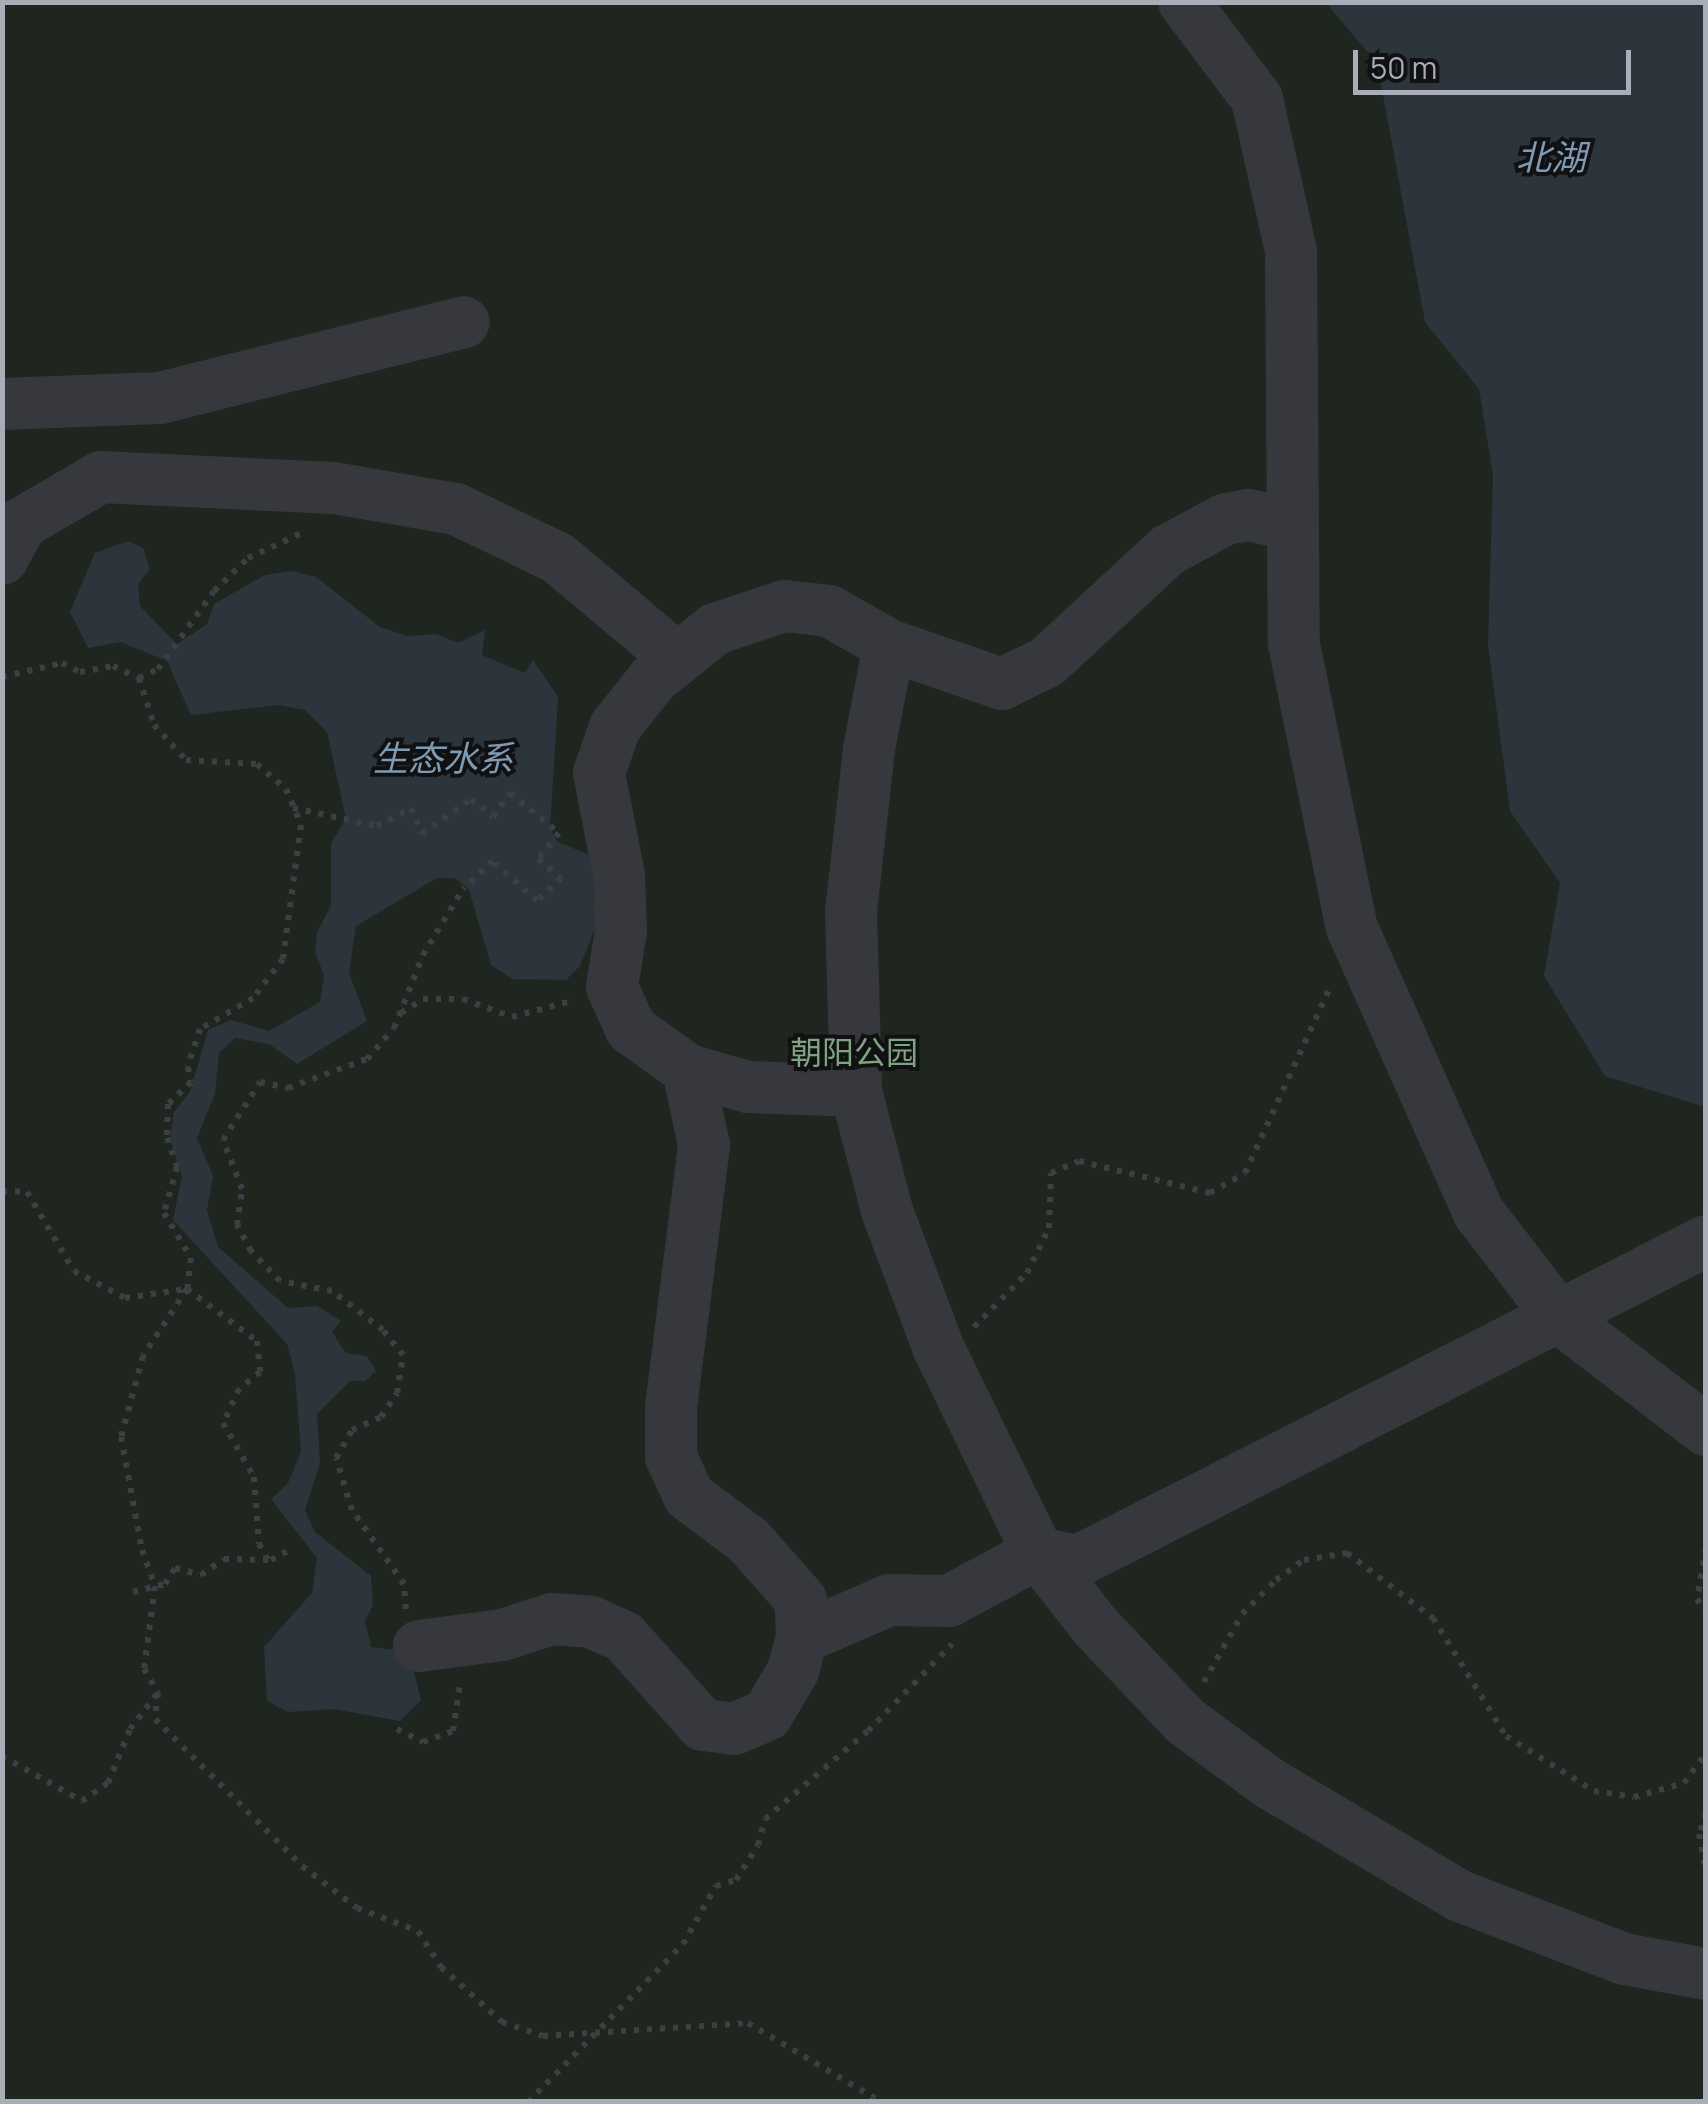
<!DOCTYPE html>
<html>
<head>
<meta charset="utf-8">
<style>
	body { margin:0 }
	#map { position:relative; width:1708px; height:2104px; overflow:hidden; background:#161618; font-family:Manrope,"Noto Sans SC",sans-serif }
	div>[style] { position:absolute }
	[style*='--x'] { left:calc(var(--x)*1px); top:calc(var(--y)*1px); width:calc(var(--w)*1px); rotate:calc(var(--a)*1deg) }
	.green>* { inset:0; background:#1e261f; transform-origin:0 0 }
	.water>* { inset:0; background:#2c353c }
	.path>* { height:6px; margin-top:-3px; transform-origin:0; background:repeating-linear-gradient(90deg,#3d3f44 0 5px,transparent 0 13px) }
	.minor>* { height:52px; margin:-26px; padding:0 26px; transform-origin:26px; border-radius:26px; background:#37383d }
	.path-bridge>* { height:6px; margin-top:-3px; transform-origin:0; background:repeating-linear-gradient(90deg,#3d3f44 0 5px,transparent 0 13px) }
	span { translate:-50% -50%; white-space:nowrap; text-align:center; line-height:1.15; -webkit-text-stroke:8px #111113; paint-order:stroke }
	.park-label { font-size:32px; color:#7fa381 }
	.water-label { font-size:35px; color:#7f9bb3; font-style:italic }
	.frame { position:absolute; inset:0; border:5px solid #a8adb8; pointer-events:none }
	.scale { position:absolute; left:1353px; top:50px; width:278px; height:45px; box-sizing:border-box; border:5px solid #a8adb8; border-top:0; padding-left:12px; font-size:30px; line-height:35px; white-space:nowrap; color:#a8adb8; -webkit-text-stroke:8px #111113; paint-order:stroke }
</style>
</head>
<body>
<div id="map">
	<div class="green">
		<i style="left:3px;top:3px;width:1702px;height:2099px"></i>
	</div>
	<div class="water">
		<i style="clip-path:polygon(1326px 3px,1705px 3px,1705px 1107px,1605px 1076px,1544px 976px,1560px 883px,1510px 811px,1488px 645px,1493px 475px,1479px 389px,1425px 322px,1377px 63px)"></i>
		<i style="clip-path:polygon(128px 541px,143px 548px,150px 569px,138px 584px,140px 606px,177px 644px,207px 624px,214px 604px,265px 575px,292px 571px,316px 577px,380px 627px,407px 636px,436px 634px,458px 643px,485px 630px,482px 655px,525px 673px,533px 660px,558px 697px,550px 829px,558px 842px,592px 856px,595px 929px,580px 966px,566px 980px,512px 979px,491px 965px,469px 890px,455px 878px,437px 878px,356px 926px,349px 973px,367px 1021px,297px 1064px,269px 1044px,235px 1038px,219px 1053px,215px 1094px,197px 1138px,213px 1176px,207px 1210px,218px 1247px,288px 1308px,317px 1306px,341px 1321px,332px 1332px,346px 1353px,367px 1356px,376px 1371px,365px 1381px,350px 1381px,317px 1414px,320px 1463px,305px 1510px,315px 1532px,371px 1576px,373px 1605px,365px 1621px,371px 1647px,395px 1650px,413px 1669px,421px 1700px,400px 1721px,335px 1709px,288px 1712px,267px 1701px,264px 1647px,312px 1593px,317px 1558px,271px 1499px,288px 1483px,301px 1452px,295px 1374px,287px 1344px,173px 1220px,182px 1176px,170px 1139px,174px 1112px,190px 1092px,208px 1030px,231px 1020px,269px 1031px,320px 1002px,324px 975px,315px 952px,317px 932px,331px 906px,331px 843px,346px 819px,327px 732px,305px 710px,278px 705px,191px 715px,167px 661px,121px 642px,88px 648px,70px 612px,95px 553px)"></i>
	</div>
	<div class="path">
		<i style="--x:2;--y:677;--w:62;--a:-13.1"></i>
		<i style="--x:62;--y:663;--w:20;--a:27"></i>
		<i style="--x:80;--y:672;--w:34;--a:-10"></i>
		<i style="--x:113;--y:666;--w:29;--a:25"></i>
		<i style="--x:139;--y:678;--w:49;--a:72.3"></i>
		<i style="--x:154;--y:725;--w:47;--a:47.6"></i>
		<i style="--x:186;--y:760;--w:71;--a:3.2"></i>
		<i style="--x:257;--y:764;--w:38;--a:41"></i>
		<i style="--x:286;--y:789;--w:39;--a:67"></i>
		<i style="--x:301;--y:825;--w:135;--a:97.7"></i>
		<i style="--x:283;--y:959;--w:49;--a:127.6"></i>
		<i style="--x:253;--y:998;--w:61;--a:149.7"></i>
		<i style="--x:200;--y:1029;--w:40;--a:108"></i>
		<i style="--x:188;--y:1067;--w:15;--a:79"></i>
		<i style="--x:191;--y:1082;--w:32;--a:136"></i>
		<i style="--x:168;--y:1104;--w:34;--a:92"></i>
		<i style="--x:167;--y:1138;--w:31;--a:71"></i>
		<i style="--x:177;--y:1167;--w:48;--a:105.8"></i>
		<i style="--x:164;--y:1213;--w:52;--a:59"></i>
		<i style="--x:191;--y:1258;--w:31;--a:97"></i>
		<i style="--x:187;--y:1289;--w:87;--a:36.6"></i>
		<i style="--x:257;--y:1341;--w:31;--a:84"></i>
		<i style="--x:260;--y:1372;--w:27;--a:141"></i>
		<i style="--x:239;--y:1389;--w:38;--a:115"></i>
		<i style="--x:223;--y:1423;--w:62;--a:60.1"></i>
		<i style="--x:254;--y:1477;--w:67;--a:85.7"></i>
		<i style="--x:259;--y:1544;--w:18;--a:61"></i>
		<i style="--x:139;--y:678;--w:21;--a:-25"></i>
		<i style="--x:158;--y:669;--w:96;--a:-54.3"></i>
		<i style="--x:214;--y:591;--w:47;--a:-44.1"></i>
		<i style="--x:248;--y:558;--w:64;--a:-25"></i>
		<i style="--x:401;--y:1013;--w:26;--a:-32"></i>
		<i style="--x:423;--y:999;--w:40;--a:0"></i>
		<i style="--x:463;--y:999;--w:52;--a:20.2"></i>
		<i style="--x:512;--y:1017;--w:65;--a:-15.1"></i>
		<i style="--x:2;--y:1191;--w:25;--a:2"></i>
		<i style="--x:27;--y:1192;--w:92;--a:59.3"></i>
		<i style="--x:74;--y:1271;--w:58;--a:27.9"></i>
		<i style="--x:125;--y:1298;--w:62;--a:-8.4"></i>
		<i style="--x:187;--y:1289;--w:80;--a:123.3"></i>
		<i style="--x:143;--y:1356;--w:84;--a:105.2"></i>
		<i style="--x:121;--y:1437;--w:115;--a:79.5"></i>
		<i style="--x:142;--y:1550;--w:38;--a:70"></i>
		<i style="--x:155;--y:1586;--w:84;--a:97.5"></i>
		<i style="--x:144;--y:1669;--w:28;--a:60"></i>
		<i style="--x:158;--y:1693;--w:26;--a:97"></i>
		<i style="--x:155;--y:1719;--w:208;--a:45"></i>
		<i style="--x:302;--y:1866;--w:69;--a:37.4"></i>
		<i style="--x:357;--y:1908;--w:65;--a:20.7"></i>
		<i style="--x:418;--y:1931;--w:43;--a:57.4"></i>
		<i style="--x:441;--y:1967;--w:82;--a:42"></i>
		<i style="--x:502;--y:2022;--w:43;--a:18.9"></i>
		<i style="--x:543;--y:2036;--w:205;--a:-3.6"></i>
		<i style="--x:748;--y:2023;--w:155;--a:30.7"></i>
		<i style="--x:974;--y:1327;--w:76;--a:-45.5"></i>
		<i style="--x:1027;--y:1273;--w:50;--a:-63.9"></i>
		<i style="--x:1049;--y:1228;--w:55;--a:-87.9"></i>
		<i style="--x:1051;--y:1173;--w:30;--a:-23"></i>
		<i style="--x:1079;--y:1161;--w:135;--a:13.7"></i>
		<i style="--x:1210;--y:1193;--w:40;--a:-29.7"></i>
		<i style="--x:1245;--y:1173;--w:205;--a:-65.4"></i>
		<i style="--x:1706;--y:1548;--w:52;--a:100"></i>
		<i style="--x:1697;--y:1599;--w:16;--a:55"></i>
		<i style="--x:133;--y:1592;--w:33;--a:-14"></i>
		<i style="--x:165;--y:1584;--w:19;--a:-58"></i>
		<i style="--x:175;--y:1568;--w:27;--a:15"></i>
		<i style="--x:201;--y:1575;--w:28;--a:-35"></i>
		<i style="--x:224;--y:1559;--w:47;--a:1.2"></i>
		<i style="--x:271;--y:1560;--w:21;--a:-29"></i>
		<i style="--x:406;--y:1609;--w:25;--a:-95"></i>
		<i style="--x:404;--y:1584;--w:90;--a:-125.1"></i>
		<i style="--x:352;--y:1510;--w:54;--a:-107.1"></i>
		<i style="--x:336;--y:1458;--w:32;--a:-60"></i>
		<i style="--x:352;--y:1430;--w:32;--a:-24"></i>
		<i style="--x:381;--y:1417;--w:29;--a:-56"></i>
		<i style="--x:397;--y:1393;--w:38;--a:-81"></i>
		<i style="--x:403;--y:1355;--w:32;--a:-129"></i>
		<i style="--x:383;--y:1330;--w:64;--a:-142.6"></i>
		<i style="--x:332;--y:1291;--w:53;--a:-169.1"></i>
		<i style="--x:280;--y:1281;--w:42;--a:-134"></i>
		<i style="--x:251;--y:1251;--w:30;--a:-118"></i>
		<i style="--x:237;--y:1225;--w:36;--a:-82"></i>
		<i style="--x:242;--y:1189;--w:53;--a:-111.2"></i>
		<i style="--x:223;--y:1140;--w:69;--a:-57.5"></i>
		<i style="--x:260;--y:1082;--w:29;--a:12"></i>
		<i style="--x:288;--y:1088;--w:84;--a:-20.2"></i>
		<i style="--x:367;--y:1059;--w:41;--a:-48.9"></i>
		<i style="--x:394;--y:1028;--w:79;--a:-68.3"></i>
		<i style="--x:423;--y:955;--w:77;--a:-58.8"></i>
		<i style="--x:1204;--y:1682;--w:78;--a:-60.8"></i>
		<i style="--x:1242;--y:1614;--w:48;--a:-45"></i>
		<i style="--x:1276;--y:1580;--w:34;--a:-36"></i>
		<i style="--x:1304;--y:1560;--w:44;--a:-9.2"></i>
		<i style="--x:1347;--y:1553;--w:108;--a:37.1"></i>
		<i style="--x:1433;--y:1618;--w:139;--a:58.3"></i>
		<i style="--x:1506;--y:1736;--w:104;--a:32"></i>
		<i style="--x:1594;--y:1791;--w:40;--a:8.5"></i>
		<i style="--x:1634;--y:1797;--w:52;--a:-15.6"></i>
		<i style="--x:1684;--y:1783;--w:37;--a:-54"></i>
		<i style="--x:397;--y:1729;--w:29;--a:27"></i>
		<i style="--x:423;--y:1742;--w:32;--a:-20"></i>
		<i style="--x:453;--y:1731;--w:48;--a:-81.5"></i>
		<i style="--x:2;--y:1756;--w:92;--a:29.4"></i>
		<i style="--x:82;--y:1801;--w:32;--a:-35"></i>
		<i style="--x:108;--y:1783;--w:58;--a:-67.8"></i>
		<i style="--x:130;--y:1729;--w:43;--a:-52.6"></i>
		<i style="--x:1706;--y:1813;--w:22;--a:108"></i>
		<i style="--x:1699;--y:1834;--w:37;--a:79"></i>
		<i style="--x:528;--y:2102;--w:221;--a:-45.5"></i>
		<i style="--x:683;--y:1944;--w:67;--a:-60.4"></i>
		<i style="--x:716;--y:1886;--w:21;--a:-17"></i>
		<i style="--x:736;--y:1880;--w:41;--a:-57.8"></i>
		<i style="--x:758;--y:1845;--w:27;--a:-75"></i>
		<i style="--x:765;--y:1819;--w:135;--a:-40.5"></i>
		<i style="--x:868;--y:1731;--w:121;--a:-46"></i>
	</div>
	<div class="minor">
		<i style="--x:1184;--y:2;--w:121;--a:53"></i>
		<i style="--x:1257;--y:99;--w:156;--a:77.4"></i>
		<i style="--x:1291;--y:251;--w:393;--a:89.6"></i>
		<i style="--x:1294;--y:644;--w:290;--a:78.5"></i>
		<i style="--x:1352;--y:928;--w:312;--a:66"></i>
		<i style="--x:1479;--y:1213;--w:133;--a:52.4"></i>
		<i style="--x:1560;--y:1318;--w:184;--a:37.5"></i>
		<i style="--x:2;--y:404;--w:158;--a:-2.2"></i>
		<i style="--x:160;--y:398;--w:313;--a:-14"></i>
		<i style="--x:2;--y:559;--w:41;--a:-60.9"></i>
		<i style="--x:22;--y:523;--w:91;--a:-30.2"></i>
		<i style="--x:101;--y:477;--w:233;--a:2.7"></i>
		<i style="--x:334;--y:488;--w:124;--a:9.8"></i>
		<i style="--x:456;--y:509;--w:113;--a:25.7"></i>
		<i style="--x:558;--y:558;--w:157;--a:40.1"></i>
		<i style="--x:889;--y:645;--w:106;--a:100.9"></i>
		<i style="--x:869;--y:749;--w:163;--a:96.3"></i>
		<i style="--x:851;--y:911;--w:180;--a:88.4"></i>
		<i style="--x:856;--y:1091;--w:124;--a:75.5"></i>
		<i style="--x:887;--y:1211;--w:147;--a:69.4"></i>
		<i style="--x:939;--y:1349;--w:227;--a:64.1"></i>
		<i style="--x:1038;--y:1553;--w:93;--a:52"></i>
		<i style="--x:1095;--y:1626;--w:131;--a:46.5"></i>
		<i style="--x:1185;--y:1721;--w:104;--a:36.4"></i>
		<i style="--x:1269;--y:1783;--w:222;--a:30.6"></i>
		<i style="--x:1460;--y:1896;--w:176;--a:21"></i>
		<i style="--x:1624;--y:1959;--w:83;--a:10.4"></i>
		<i style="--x:856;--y:1091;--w:108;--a:-177.9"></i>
		<i style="--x:748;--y:1087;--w:62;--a:-164.2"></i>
		<i style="--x:688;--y:1070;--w:70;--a:-144.3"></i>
		<i style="--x:631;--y:1029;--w:46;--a:-114.3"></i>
		<i style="--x:612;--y:987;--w:57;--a:-80.9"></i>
		<i style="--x:621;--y:931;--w:56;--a:-92"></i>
		<i style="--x:619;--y:875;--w:104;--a:-101.1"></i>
		<i style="--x:599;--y:773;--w:49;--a:-70.8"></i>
		<i style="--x:615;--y:727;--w:61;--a:-51.6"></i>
		<i style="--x:653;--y:679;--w:80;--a:-38.9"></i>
		<i style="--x:715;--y:629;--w:73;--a:-18.4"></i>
		<i style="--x:784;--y:606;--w:45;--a:6.3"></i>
		<i style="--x:829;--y:611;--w:69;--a:29.5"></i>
		<i style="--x:889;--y:645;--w:120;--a:19"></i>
		<i style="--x:1002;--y:684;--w:50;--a:-26.1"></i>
		<i style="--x:1047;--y:662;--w:165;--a:-42.8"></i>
		<i style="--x:1168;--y:550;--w:66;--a:-28.1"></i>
		<i style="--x:1226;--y:519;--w:22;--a:-10"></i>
		<i style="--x:1248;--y:515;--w:43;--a:12.1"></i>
		<i style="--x:802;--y:1638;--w:95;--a:-23.6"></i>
		<i style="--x:889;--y:1600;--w:60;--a:1"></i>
		<i style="--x:949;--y:1601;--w:101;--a:-28.3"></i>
		<i style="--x:1038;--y:1553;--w:41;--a:11.3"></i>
		<i style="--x:1078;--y:1561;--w:705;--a:-27"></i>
		<i style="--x:419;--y:1646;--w:84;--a:-7.5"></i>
		<i style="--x:502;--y:1635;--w:52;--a:-17.7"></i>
		<i style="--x:552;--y:1619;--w:39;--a:4"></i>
		<i style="--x:591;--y:1622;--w:36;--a:24"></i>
		<i style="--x:624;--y:1637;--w:118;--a:48.1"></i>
		<i style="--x:703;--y:1725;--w:31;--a:7"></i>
		<i style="--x:734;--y:1729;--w:36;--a:-23"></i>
		<i style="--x:767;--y:1715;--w:51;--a:-59.4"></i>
		<i style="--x:793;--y:1671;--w:34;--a:-75"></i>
		<i style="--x:802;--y:1638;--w:38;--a:-92"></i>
		<i style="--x:801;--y:1600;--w:79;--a:-131.4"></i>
		<i style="--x:749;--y:1541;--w:75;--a:-143.1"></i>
		<i style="--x:689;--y:1496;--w:43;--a:-114.8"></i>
		<i style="--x:671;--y:1457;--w:50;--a:-90"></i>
		<i style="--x:671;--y:1407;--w:264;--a:-82.8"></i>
		<i style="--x:704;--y:1145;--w:77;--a:-102"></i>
	</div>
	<div class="path-bridge">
		<i style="--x:293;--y:808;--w:86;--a:12.1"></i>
		<i style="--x:377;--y:826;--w:38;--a:-28"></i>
		<i style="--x:411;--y:808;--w:28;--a:67"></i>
		<i style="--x:422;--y:834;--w:60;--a:-35.5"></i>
		<i style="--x:471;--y:799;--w:28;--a:39"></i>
		<i style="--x:493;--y:817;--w:29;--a:-55"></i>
		<i style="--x:510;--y:793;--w:63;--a:39.2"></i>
		<i style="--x:559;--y:833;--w:33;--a:129"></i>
		<i style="--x:538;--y:859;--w:30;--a:40"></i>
		<i style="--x:561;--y:878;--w:33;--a:136"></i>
		<i style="--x:537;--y:901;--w:59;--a:-137.7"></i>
		<i style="--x:493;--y:861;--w:41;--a:137"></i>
	</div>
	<div class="park-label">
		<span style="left:854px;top:1052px">朝阳公园</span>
	</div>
	<div class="water-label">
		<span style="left:1551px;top:157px">北湖</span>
		<span style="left:443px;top:758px">生态水系</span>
	</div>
	<div class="frame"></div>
	<div class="scale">50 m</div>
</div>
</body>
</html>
